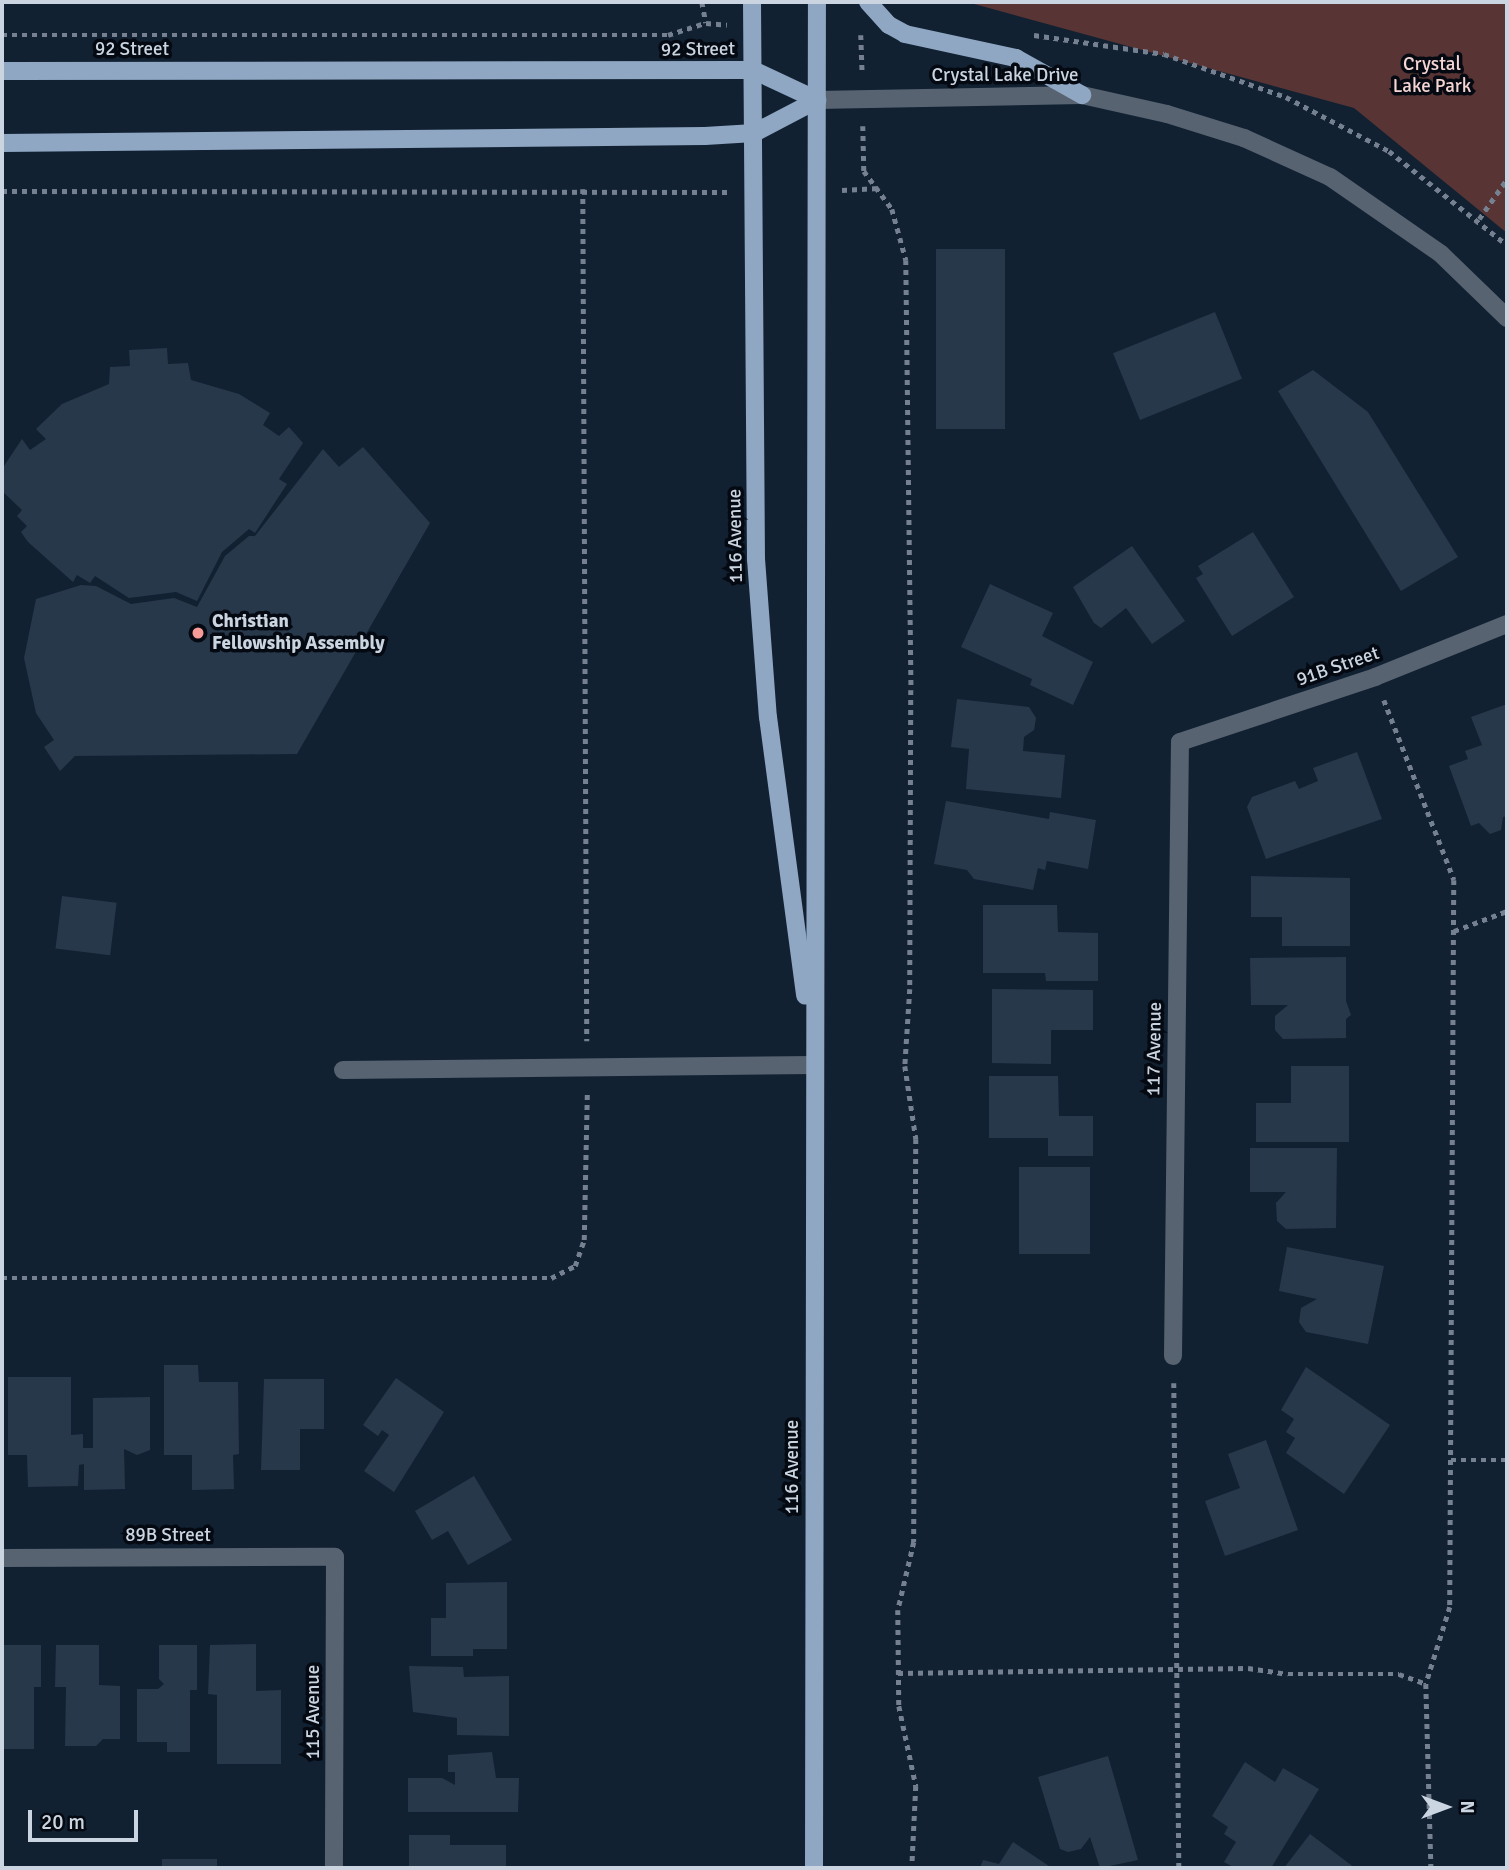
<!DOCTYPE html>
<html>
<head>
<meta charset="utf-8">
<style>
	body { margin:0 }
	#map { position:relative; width:1509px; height:1870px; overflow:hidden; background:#112132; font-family:Signika,sans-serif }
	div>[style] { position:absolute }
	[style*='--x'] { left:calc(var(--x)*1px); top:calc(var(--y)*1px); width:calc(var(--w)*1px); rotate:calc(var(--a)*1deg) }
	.green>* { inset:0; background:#583534 }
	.building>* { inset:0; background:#28384b; transform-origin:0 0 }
	.path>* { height:4.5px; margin-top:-2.25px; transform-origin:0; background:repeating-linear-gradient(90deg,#758190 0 5px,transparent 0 10px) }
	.minor>* { height:18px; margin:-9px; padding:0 9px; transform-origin:9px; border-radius:9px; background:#576370 }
	.major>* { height:18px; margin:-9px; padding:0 9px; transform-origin:9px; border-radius:9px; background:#8fa7c3 }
	.dots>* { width:19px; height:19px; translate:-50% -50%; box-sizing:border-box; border:4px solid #050a12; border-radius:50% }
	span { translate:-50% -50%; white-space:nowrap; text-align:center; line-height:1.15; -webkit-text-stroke:7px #050a12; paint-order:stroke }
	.street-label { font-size:19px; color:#cbd5e1 }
	.park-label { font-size:19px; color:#f6d6d4 }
	.poi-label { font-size:19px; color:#cbd5e1; font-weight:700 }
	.left { translate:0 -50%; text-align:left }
	.frame { position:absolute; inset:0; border:4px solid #cbd5e1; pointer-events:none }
	.north { position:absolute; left:1411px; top:1772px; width:70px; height:70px; -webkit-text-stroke:5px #050a12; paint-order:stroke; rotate:90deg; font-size:19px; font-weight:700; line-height:28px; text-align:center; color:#cbd5e1 }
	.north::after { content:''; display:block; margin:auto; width:24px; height:32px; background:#cbd5e1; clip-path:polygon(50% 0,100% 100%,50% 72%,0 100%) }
	.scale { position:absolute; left:28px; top:1810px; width:110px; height:32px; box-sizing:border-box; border:4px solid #cbd5e1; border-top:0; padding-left:9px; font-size:21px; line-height:24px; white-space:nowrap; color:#cbd5e1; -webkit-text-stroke:5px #050a12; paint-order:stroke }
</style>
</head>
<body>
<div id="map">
	<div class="green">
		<i style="clip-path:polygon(967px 2px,1507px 2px,1507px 233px,1354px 108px)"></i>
	</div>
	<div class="building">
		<i style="left:936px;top:249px;width:69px;height:180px"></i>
		<i style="left:1215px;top:312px;width:72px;height:110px;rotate:68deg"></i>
		<i style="clip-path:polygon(167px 348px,168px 364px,188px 363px,191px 380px,239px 394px,270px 413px,263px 425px,279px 436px,289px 427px,303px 443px,279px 479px,287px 484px,255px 533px,249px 529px,222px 552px,197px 601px,176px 592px,129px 598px,95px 576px,90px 583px,77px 575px,73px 582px,28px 542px,21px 532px,27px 526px,17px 516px,22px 510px,2px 491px,2px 469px,22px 439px,30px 450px,46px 439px,36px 429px,62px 404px,109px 384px,110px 367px,130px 366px,129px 350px)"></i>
		<i style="clip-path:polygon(1313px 370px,1368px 412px,1458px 557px,1401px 591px,1278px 391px)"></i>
		<i style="clip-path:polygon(363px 447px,430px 523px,297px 754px,75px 756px,60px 771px,44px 747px,54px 740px,36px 713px,24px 658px,36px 599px,81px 585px,96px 586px,131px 604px,174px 598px,197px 607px,225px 556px,249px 536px,255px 536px,323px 449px,339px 467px)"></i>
		<i style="clip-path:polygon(1253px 532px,1294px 597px,1232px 636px,1196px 578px,1203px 574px,1198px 566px)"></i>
		<i style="clip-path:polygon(1132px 546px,1185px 621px,1152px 644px,1126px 608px,1101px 628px,1094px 623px,1073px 587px)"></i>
		<i style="clip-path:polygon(990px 584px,1053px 613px,1042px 636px,1093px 662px,1073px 705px,1030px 685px,1032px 679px,961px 647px)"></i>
		<i style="clip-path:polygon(957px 699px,1029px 707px,1036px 718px,1034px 730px,1024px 737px,1023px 751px,1065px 755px,1061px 798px,966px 789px,969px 749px,951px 747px)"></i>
		<i style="clip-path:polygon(1507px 704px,1507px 816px,1503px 817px,1501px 830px,1490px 834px,1479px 823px,1471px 826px,1449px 766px,1468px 759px,1465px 751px,1482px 745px,1471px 717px)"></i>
		<i style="clip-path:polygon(1357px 752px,1382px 819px,1266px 859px,1247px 807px,1252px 797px,1295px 781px,1299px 789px,1318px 781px,1313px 768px)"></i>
		<i style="clip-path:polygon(946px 801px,1049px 819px,1050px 812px,1096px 820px,1088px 869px,1047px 861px,1045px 870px,1038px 868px,1033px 890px,974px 879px,967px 870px,934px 864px)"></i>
		<i style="clip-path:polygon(1251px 876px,1350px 878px,1350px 946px,1282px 946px,1282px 917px,1251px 917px)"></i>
		<i style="left:62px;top:896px;width:55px;height:53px;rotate:7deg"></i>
		<i style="clip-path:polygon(983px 905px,1057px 905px,1058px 932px,1098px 933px,1098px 981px,1046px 981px,1045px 973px,983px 973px)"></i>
		<i style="clip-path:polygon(1346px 957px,1346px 1001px,1351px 1015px,1346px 1019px,1346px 1038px,1283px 1039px,1275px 1030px,1275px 1016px,1288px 1005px,1251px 1005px,1250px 958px)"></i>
		<i style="clip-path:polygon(992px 989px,1093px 990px,1093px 1030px,1051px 1030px,1051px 1064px,992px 1063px)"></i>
		<i style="clip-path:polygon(1291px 1066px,1349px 1066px,1349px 1142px,1256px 1142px,1256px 1103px,1291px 1103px)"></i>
		<i style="clip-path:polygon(989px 1076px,1058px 1076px,1059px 1116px,1093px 1116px,1093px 1156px,1048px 1156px,1048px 1138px,989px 1138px)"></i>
		<i style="clip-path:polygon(1250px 1148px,1337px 1148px,1336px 1228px,1286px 1229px,1277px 1221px,1276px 1203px,1286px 1192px,1250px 1192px)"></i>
		<i style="left:1019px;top:1167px;width:71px;height:87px"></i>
		<i style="clip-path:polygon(1287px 1247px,1384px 1266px,1368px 1344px,1306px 1332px,1299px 1322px,1301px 1308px,1317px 1299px,1279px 1291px)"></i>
		<i style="clip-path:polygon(164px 1365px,198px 1365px,199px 1382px,238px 1382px,239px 1454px,233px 1455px,234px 1489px,192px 1490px,192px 1455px,164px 1455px)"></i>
		<i style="clip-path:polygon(1306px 1367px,1390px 1425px,1344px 1494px,1286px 1453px,1295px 1438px,1286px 1432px,1294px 1419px,1281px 1410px)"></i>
		<i style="clip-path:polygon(8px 1377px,71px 1377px,71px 1435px,83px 1434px,83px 1448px,93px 1448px,93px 1398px,150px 1397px,150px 1450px,137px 1455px,124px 1449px,125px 1489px,84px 1490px,84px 1464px,79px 1465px,78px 1486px,28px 1487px,27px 1455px,8px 1455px)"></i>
		<i style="clip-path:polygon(396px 1378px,444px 1412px,394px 1492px,364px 1471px,389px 1435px,382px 1430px,378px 1436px,363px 1425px)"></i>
		<i style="clip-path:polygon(264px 1379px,324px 1379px,324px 1429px,300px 1429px,300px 1470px,261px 1470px)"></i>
		<i style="clip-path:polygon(1266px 1440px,1298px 1530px,1225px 1556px,1205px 1501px,1240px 1488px,1228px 1454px)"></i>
		<i style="clip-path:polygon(474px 1476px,512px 1540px,468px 1565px,448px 1531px,432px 1540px,415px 1511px)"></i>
		<i style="clip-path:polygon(507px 1582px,507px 1649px,473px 1649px,473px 1656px,431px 1656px,431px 1618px,446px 1618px,446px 1583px)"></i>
		<i style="clip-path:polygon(256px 1644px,256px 1691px,281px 1690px,281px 1764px,217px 1764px,217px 1695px,208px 1694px,210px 1645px)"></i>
		<i style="clip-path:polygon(2px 1645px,41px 1645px,41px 1687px,34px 1687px,34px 1749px,2px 1749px)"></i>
		<i style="clip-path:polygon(56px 1645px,99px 1645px,99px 1685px,120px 1686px,120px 1739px,103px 1739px,96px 1746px,65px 1746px,66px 1687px,55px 1687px)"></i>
		<i style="clip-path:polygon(159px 1645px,197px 1645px,197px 1690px,190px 1690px,190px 1752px,167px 1752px,167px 1742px,137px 1742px,137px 1689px,158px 1689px,164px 1684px,159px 1679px)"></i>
		<i style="clip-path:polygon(409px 1666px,463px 1667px,464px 1677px,509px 1676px,509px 1736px,457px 1735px,457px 1718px,413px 1712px)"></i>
		<i style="clip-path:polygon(492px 1752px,496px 1778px,519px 1778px,518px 1812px,408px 1812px,408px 1778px,442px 1778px,455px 1785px,455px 1772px,448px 1772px,448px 1755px)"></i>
		<i style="clip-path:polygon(1108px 1756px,1138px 1860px,1100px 1868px,1090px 1837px,1081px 1849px,1068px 1852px,1060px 1849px,1038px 1777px)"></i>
		<i style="clip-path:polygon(1245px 1762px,1275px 1782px,1283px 1768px,1319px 1789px,1271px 1868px,1235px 1868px,1224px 1862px,1236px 1842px,1224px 1834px,1228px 1827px,1212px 1816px)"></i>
		<i style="clip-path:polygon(1310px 1834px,1355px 1868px,1284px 1868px)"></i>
		<i style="clip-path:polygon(409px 1835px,450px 1835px,450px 1845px,506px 1845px,506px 1868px,409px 1868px)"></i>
		<i style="clip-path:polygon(1013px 1842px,1052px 1868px,980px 1868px,983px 1860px,999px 1864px)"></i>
		<i style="left:162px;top:1859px;width:55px;height:9px"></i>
	</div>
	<div class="path">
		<i style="--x:702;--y:2;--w:21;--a:79"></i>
		<i style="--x:2;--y:35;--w:666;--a:0"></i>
		<i style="--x:668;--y:35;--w:40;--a:-18"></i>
		<i style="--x:706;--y:23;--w:21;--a:5"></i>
		<i style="--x:861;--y:35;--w:37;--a:88"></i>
		<i style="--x:1034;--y:35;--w:131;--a:8.3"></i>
		<i style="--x:1164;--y:54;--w:129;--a:19.4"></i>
		<i style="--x:1286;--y:97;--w:116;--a:27.7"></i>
		<i style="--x:1389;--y:151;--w:151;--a:38.5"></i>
		<i style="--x:863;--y:126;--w:45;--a:88.7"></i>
		<i style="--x:864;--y:171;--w:47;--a:53.6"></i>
		<i style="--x:892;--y:209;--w:53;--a:74.6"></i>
		<i style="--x:906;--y:260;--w:430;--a:89.3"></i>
		<i style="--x:911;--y:690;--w:299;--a:90.2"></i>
		<i style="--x:910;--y:989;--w:77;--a:93.7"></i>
		<i style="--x:905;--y:1066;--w:74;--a:81.4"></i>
		<i style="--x:916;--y:1139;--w:403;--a:90.3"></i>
		<i style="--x:914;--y:1542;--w:70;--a:103.2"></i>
		<i style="--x:898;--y:1610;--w:96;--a:89.4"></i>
		<i style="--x:899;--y:1706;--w:82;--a:78"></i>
		<i style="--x:916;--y:1786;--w:82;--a:92.8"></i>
		<i style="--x:583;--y:189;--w:852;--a:89.73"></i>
		<i style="--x:842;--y:190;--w:37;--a:-3"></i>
		<i style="--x:2;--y:191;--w:727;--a:0.08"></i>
		<i style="--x:1479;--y:219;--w:49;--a:-55"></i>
		<i style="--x:1384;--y:700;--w:193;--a:68.7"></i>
		<i style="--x:1454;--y:880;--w:727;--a:90.32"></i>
		<i style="--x:1450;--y:1607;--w:81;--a:107.3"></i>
		<i style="--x:1454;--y:931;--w:57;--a:-20.7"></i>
		<i style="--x:2;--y:1278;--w:549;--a:0"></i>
		<i style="--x:551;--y:1278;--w:27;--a:-27"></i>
		<i style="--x:575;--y:1266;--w:28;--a:-71"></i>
		<i style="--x:584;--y:1240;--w:148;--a:-88.8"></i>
		<i style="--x:1174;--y:1383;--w:485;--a:89.4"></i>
		<i style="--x:1451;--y:1460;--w:56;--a:0"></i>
		<i style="--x:898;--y:1673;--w:350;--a:-0.8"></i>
		<i style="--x:1248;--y:1668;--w:40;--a:8.5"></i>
		<i style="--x:1288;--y:1674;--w:111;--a:0"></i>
		<i style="--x:1399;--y:1674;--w:29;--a:20"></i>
		<i style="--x:1426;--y:1684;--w:184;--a:88.4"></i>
	</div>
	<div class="minor">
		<i style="--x:817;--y:100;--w:265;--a:-1.1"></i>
		<i style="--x:1082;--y:95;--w:87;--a:12.6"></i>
		<i style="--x:1167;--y:114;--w:81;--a:17.3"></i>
		<i style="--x:1244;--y:138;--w:94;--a:24.4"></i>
		<i style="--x:1330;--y:177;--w:135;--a:34.7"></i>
		<i style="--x:1441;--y:254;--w:92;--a:44.1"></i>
		<i style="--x:343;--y:1070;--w:471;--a:-0.6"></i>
		<i style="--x:1173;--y:1356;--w:614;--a:-89.35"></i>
		<i style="--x:1180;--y:742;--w:206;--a:-18.4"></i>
		<i style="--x:1375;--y:677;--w:142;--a:-21.9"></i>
		<i style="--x:2;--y:1558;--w:333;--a:-0.2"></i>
		<i style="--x:335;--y:1557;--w:311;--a:90.2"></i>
	</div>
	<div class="major">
		<i style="--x:752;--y:2;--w:557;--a:89.59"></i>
		<i style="--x:756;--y:559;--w:158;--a:85.7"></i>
		<i style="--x:768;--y:717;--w:281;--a:82.4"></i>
		<i style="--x:868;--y:2;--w:31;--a:48"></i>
		<i style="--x:889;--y:25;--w:18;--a:29"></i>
		<i style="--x:905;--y:34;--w:114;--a:12.2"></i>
		<i style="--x:1016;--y:58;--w:76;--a:29.3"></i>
		<i style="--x:2;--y:71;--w:751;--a:-0.08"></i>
		<i style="--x:753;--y:70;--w:71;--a:25.1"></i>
		<i style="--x:2;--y:143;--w:703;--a:-0.57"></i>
		<i style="--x:705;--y:136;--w:49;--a:-3.5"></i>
		<i style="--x:754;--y:133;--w:71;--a:-27.6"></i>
		<i style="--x:814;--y:1868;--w:1866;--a:-89.91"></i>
	</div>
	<div class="dots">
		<i style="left:198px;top:633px;background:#f59b98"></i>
	</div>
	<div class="street-label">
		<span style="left:132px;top:50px">92 Street</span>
		<span style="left:698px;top:50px;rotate:-1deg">92 Street</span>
		<span style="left:1005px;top:76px">Crystal Lake Drive</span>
		<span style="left:736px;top:536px;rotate:-91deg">116 Avenue</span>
		<span style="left:1338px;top:667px;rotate:-19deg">91B Street</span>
		<span style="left:1155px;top:1049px;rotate:-89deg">117 Avenue</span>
		<span style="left:793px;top:1467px;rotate:-90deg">116 Avenue</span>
		<span style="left:168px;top:1536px">89B Street</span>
		<span style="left:314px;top:1712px;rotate:-90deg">115 Avenue</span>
	</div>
	<div class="park-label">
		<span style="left:1432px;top:76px">Crystal<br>Lake Park</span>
	</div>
	<div class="poi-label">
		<span class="left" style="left:212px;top:633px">Christian<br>Fellowship Assembly</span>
	</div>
	<div class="frame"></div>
	<div class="north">N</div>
	<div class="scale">20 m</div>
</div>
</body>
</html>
